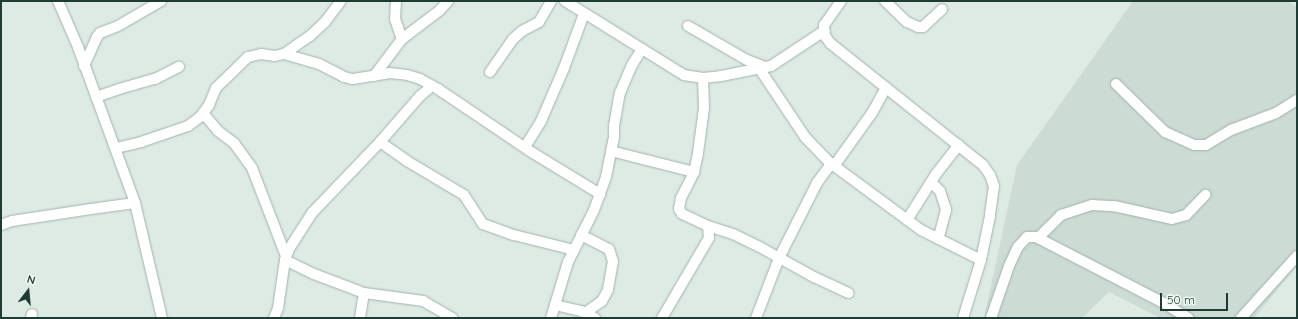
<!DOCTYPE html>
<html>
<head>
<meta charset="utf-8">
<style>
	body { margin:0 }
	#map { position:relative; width:1298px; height:319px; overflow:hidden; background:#deebe5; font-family:Quicksand,sans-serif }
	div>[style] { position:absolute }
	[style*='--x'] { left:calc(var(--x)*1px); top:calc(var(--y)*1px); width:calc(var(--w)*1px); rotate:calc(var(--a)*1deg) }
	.built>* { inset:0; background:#ccdbd4 }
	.roads { filter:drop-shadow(0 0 1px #a1b3ac) drop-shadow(0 0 1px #a1b3ac) }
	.minor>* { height:10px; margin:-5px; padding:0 5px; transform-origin:5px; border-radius:5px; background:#fff }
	span { translate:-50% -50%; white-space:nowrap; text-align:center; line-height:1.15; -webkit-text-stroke:4px #eef8f3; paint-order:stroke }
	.frame { position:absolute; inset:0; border:2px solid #1e3c33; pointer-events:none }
	.north { position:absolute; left:8px; top:271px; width:40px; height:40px; -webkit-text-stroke:3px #eef8f3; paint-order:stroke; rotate:16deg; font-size:11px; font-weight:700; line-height:16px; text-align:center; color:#1e3c33 }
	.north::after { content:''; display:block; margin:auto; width:14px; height:18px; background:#1e3c33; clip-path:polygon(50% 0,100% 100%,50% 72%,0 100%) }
	.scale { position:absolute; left:1160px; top:293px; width:68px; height:18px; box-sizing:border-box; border:2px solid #1e3c33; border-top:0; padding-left:5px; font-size:12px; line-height:14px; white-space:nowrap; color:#1e3c33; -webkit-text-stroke:3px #eef8f3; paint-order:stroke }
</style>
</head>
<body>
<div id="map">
	<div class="built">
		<i style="clip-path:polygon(1133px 1px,1288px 1px,1297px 7px,1297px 266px,1254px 318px,1160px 318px,1109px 292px,1082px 318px,984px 318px,1017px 165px)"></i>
	</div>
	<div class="roads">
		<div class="minor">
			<i style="--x:58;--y:1;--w:50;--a:66.5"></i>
			<i style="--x:78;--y:47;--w:166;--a:69.9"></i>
			<i style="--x:135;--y:203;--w:118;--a:76.8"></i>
			<i style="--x:396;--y:1;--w:18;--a:93"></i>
			<i style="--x:395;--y:19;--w:21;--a:71"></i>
			<i style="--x:565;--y:1;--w:140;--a:31.9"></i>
			<i style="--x:684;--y:75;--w:19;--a:9"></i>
			<i style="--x:703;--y:78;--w:18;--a:-6"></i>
			<i style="--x:721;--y:76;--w:51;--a:-11.3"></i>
			<i style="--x:771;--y:66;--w:64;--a:-33.4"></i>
			<i style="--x:841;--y:1;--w:29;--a:125"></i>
			<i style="--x:824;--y:25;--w:11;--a:85"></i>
			<i style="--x:825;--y:36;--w:9;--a:54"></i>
			<i style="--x:830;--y:43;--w:196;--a:38.6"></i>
			<i style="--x:983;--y:165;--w:12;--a:55"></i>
			<i style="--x:990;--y:175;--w:12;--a:70"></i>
			<i style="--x:994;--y:186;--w:30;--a:98"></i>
			<i style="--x:990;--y:216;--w:45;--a:101.6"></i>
			<i style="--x:981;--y:260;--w:61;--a:107.2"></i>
			<i style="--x:885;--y:1;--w:30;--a:44"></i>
			<i style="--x:907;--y:22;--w:12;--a:24"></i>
			<i style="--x:918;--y:27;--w:5;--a:0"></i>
			<i style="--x:923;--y:27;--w:26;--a:-43"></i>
			<i style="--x:688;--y:26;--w:68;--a:30"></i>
			<i style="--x:747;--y:60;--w:19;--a:21"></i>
			<i style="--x:284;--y:54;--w:36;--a:16"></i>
			<i style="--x:319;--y:64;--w:28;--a:27"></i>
			<i style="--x:344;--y:77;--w:9;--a:13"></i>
			<i style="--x:353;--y:79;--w:36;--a:-9"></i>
			<i style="--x:389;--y:73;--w:18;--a:6"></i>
			<i style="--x:407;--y:75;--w:14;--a:17"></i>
			<i style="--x:420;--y:79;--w:21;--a:29"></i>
			<i style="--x:438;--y:89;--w:115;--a:34"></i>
			<i style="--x:533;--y:153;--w:79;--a:31.5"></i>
			<i style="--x:84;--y:66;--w:32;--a:-66"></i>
			<i style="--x:97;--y:37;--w:5;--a:-53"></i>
			<i style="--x:100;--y:33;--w:19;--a:-21"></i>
			<i style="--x:118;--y:26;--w:50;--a:-30.2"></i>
			<i style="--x:759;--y:68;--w:83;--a:56.3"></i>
			<i style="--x:805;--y:137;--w:35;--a:46"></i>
			<i style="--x:829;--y:162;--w:114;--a:36.5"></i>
			<i style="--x:921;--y:230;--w:67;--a:26.6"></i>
			<i style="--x:490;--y:72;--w:40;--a:-55.1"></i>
			<i style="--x:513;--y:39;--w:12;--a:-42"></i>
			<i style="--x:522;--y:31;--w:19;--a:-28"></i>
			<i style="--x:539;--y:22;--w:24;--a:-60"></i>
			<i style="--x:374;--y:76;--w:46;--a:-52.9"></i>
			<i style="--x:402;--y:39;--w:48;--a:-37.3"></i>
			<i style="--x:440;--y:10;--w:12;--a:-48"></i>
			<i style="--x:1116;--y:84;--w:69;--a:44.4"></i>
			<i style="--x:1165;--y:132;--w:32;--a:24"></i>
			<i style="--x:1194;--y:145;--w:12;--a:0"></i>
			<i style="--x:1206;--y:145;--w:29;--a:-31"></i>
			<i style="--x:1231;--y:130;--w:48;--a:-20.7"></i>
			<i style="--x:1276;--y:113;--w:25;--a:-32"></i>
			<i style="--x:96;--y:97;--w:24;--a:-19"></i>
			<i style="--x:119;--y:89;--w:37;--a:-16"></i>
			<i style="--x:155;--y:79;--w:27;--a:-27"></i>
			<i style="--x:203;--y:113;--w:23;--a:50"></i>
			<i style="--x:218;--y:131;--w:20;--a:37"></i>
			<i style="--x:234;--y:143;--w:31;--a:54"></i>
			<i style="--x:252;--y:168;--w:94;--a:68.9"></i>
			<i style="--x:380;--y:142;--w:33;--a:35"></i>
			<i style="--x:407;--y:161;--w:66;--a:30.8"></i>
			<i style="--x:464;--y:195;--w:35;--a:57"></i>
			<i style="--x:483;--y:224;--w:33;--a:20"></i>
			<i style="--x:514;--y:235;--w:62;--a:14"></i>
			<i style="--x:525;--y:147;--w:31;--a:-58"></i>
			<i style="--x:541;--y:121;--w:58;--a:-66.5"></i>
			<i style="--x:564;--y:68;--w:58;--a:-69.7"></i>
			<i style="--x:116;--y:148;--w:26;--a:-13"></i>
			<i style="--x:141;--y:142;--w:50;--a:-18.8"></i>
			<i style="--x:188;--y:126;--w:15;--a:-37"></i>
			<i style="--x:200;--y:117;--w:15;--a:-53"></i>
			<i style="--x:209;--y:105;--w:18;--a:-68"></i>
			<i style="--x:216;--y:88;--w:45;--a:-44.1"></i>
			<i style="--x:248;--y:57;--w:13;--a:-13"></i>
			<i style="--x:261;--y:54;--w:14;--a:8"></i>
			<i style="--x:275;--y:56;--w:9;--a:-13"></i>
			<i style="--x:284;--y:54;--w:32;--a:-35"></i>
			<i style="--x:310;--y:36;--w:21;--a:-43"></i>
			<i style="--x:325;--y:22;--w:26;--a:-53"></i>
			<i style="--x:611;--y:151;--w:86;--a:14.2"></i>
			<i style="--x:834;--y:166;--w:65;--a:-54.4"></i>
			<i style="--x:872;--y:113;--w:29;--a:-61"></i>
			<i style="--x:931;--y:182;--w:13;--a:45"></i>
			<i style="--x:940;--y:191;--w:20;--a:72"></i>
			<i style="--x:946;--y:210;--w:30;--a:105"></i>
			<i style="--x:907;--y:220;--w:54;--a:-57.8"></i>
			<i style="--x:936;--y:174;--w:37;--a:-52"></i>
			<i style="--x:1;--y:225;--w:12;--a:-20"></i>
			<i style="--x:12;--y:221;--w:80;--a:-8.6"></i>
			<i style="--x:91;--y:209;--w:44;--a:-7.8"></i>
			<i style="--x:708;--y:226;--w:26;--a:18"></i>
			<i style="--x:733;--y:234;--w:28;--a:26"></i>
			<i style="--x:758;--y:246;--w:64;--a:29"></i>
			<i style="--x:814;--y:277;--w:38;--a:25"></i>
			<i style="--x:581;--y:235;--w:31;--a:27"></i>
			<i style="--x:609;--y:249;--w:13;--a:72"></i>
			<i style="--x:613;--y:261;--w:29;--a:100"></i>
			<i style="--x:608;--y:290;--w:13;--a:119"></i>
			<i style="--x:602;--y:301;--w:21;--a:145"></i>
			<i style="--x:1038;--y:238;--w:33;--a:-45"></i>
			<i style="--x:1061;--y:215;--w:33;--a:-18"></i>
			<i style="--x:1092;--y:205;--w:22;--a:3"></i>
			<i style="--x:1114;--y:206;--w:59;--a:12.6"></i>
			<i style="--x:1172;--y:219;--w:15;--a:-16"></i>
			<i style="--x:1186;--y:215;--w:28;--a:-46"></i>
			<i style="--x:285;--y:260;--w:32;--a:26"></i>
			<i style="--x:314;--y:274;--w:53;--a:20.8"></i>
			<i style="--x:364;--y:293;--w:60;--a:7.7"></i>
			<i style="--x:423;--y:301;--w:34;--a:30"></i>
			<i style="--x:555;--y:305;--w:27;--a:13"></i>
			<i style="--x:581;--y:311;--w:16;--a:27"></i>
			<i style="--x:31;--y:318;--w:4;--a:-76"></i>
			<i style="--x:274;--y:318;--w:11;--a:-68"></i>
			<i style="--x:278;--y:308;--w:49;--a:-81.7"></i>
			<i style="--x:285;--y:260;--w:12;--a:-70"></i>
			<i style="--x:289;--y:249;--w:43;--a:-57.4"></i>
			<i style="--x:312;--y:213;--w:98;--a:-46.2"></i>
			<i style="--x:380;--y:142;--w:61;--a:-49"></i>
			<i style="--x:420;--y:96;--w:16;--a:-40"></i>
			<i style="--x:360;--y:318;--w:25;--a:-81"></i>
			<i style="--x:551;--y:318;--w:59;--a:-73.1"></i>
			<i style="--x:568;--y:262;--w:58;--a:-63.4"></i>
			<i style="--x:594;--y:210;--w:35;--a:-70"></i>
			<i style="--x:606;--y:177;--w:41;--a:-78.7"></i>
			<i style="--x:614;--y:137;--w:11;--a:-90"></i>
			<i style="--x:614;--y:126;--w:34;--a:-80"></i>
			<i style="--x:620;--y:93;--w:30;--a:-67"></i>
			<i style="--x:632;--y:65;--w:19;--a:-58"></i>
			<i style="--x:662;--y:318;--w:93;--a:-59.6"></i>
			<i style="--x:709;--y:238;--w:12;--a:-95"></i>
			<i style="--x:708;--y:226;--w:29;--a:-155"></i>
			<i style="--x:682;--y:214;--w:6;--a:-121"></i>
			<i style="--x:679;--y:209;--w:11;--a:-80"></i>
			<i style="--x:681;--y:198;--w:29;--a:-63"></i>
			<i style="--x:694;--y:172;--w:19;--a:-78"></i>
			<i style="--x:698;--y:153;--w:45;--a:-82.4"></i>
			<i style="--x:704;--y:108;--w:30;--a:-92"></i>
			<i style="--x:756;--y:318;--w:64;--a:-69"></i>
			<i style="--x:779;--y:258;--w:84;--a:-63.1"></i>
			<i style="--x:817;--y:183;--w:24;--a:-54"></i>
			<i style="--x:991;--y:318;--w:55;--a:-70.9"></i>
			<i style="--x:1009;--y:266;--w:21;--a:-65"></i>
			<i style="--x:1018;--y:247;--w:13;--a:-48"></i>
			<i style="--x:1027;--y:237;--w:9;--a:0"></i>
			<i style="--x:1036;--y:237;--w:140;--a:27.3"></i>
			<i style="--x:1160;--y:301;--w:33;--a:31"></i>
			<i style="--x:1241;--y:318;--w:84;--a:-47.9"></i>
		</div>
	</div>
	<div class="frame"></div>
	<div class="north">N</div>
	<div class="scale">50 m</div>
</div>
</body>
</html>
